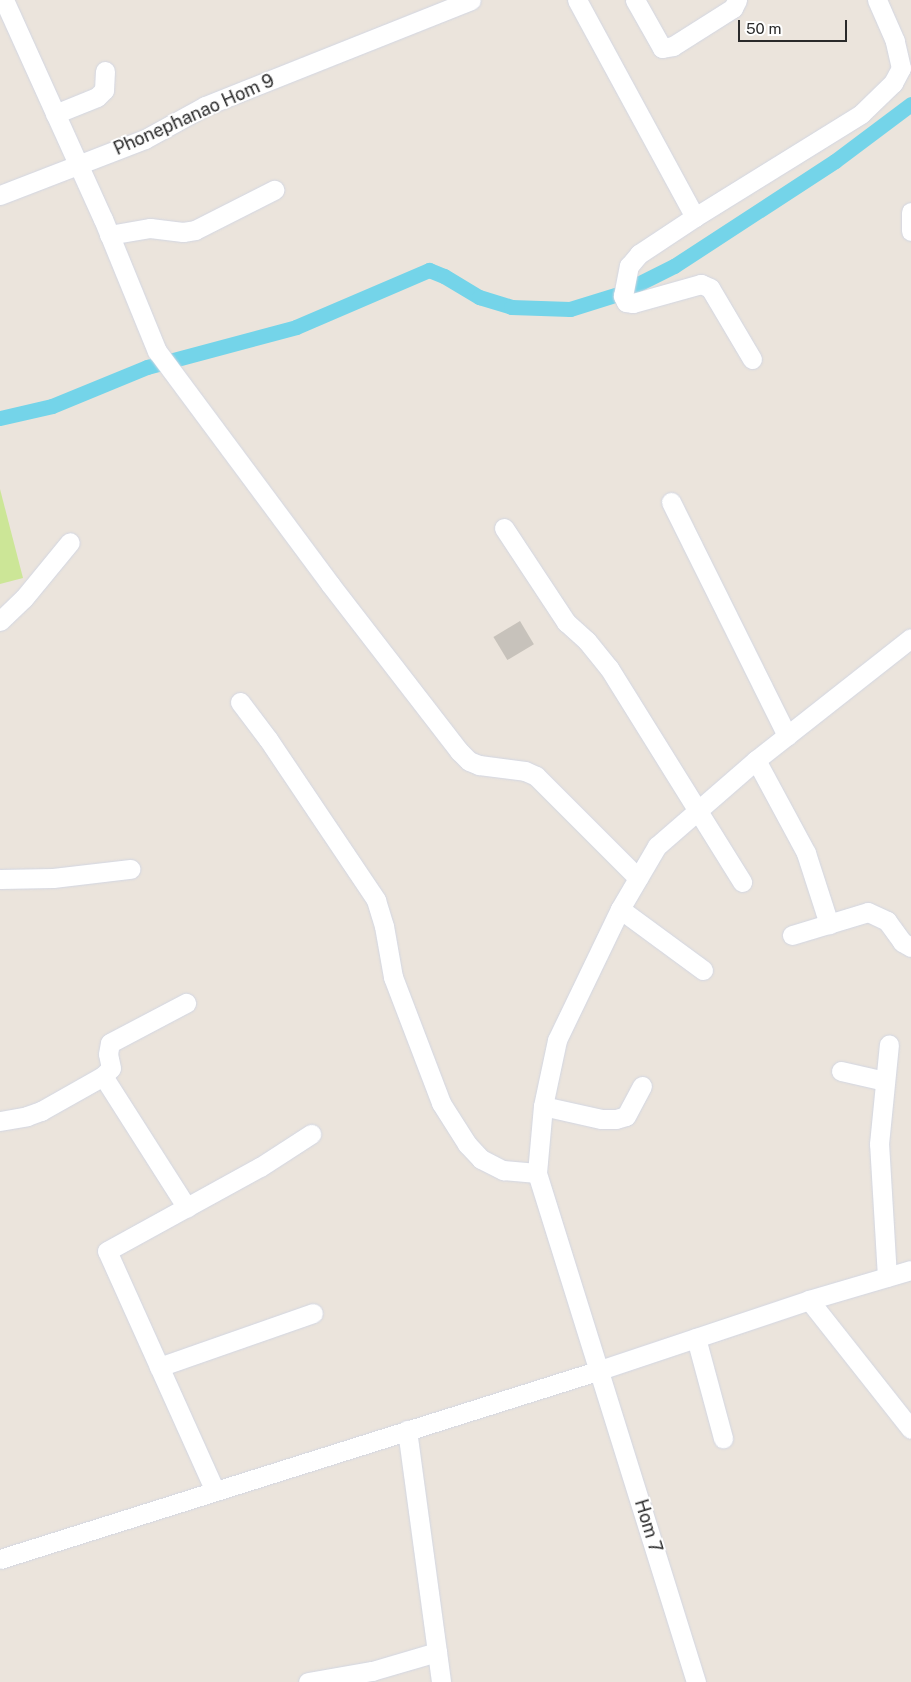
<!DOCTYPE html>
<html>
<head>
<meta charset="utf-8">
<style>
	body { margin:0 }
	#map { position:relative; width:911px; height:1682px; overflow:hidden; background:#ebe4dc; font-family:"Public Sans",sans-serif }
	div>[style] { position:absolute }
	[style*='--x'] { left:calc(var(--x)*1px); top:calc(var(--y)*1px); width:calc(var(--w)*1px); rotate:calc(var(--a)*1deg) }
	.pitch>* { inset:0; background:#cce697 }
	.canal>* { height:15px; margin:-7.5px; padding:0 7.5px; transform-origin:7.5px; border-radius:7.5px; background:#74d4e9 }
	.building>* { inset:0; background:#c7c2bb; transform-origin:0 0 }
	.roads { filter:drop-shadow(0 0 1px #d2d6e2) drop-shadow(0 0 1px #d2d6e2) }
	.minor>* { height:19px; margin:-9.5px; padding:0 9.5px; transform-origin:9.5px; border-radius:9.5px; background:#fff }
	span { translate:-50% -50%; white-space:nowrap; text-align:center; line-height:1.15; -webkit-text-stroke:4px #fff; paint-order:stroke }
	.street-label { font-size:18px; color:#2a2a2a }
	.scale { position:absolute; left:738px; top:20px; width:109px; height:22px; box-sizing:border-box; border:2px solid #2a2a2a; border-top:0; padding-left:6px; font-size:15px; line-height:18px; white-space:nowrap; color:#2a2a2a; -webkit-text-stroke:4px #fff; paint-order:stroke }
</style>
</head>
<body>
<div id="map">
	<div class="pitch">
		<i style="clip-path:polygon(0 489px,23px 578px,0 584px)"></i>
	</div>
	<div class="canal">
		<i style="--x:0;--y:418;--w:53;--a:-13"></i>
		<i style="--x:52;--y:406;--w:103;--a:-22.3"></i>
		<i style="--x:147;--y:367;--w:154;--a:-15"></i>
		<i style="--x:296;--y:327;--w:145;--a:-23.2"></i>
		<i style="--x:429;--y:270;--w:16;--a:22"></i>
		<i style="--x:444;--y:276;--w:41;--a:31"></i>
		<i style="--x:479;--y:297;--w:34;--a:17"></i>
		<i style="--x:511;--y:307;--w:59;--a:1.9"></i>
		<i style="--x:570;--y:309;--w:50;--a:-17.4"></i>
		<i style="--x:618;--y:294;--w:63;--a:-26.6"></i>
		<i style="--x:674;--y:266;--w:192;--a:-33.1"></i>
		<i style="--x:835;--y:161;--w:95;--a:-36.9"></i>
	</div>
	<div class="building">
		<i style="left:520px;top:621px;width:27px;height:31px;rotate:59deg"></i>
	</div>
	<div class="roads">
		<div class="minor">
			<i style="--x:4;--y:0;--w:240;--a:65.7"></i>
			<i style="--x:103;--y:219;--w:143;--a:67.8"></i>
			<i style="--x:157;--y:351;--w:290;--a:53.4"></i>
			<i style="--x:330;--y:584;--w:211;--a:52.3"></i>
			<i style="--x:459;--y:751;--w:14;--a:45"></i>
			<i style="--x:469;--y:761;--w:11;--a:22"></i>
			<i style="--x:479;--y:765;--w:46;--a:7.4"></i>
			<i style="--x:525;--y:771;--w:12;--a:24"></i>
			<i style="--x:536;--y:776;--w:144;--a:45"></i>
			<i style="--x:577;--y:0;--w:247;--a:61.5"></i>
			<i style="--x:635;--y:0;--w:55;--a:60.6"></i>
			<i style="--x:662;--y:48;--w:11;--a:-10"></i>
			<i style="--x:673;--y:46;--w:71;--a:-32.3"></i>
			<i style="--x:733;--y:8;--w:9;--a:-63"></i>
			<i style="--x:55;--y:114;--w:45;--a:-22"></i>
			<i style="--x:97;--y:97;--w:10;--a:-45"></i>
			<i style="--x:104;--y:90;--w:19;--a:-87"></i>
			<i style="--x:0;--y:195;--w:155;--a:-21.1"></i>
			<i style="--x:145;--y:139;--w:68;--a:-28.8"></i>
			<i style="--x:205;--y:106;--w:286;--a:-21.7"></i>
			<i style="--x:911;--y:212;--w:19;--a:90"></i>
			<i style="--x:109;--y:235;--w:42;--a:-9.7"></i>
			<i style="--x:150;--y:228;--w:33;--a:7"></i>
			<i style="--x:183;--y:232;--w:12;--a:-9"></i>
			<i style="--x:195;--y:230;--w:89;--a:-26.9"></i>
			<i style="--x:752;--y:359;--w:82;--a:-120.6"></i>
			<i style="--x:710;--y:288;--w:10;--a:-156"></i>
			<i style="--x:701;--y:284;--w:71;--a:164.4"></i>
			<i style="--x:633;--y:303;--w:7;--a:-172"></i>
			<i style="--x:626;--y:302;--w:7;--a:-117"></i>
			<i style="--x:623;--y:296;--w:31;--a:-79"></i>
			<i style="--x:629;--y:266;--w:16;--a:-50"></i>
			<i style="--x:639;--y:254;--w:67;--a:-33.5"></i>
			<i style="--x:695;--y:217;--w:195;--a:-31.8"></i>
			<i style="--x:861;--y:114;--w:45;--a:-44.1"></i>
			<i style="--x:893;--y:83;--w:17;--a:-62"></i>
			<i style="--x:901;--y:68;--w:28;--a:-103"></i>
			<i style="--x:895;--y:41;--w:45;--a:-113.7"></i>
			<i style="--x:671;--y:502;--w:261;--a:63.6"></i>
			<i style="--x:504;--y:528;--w:113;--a:56.6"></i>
			<i style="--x:566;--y:622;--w:28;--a:42"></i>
			<i style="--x:587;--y:641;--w:35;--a:51"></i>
			<i style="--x:609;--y:668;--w:252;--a:58.1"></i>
			<i style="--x:0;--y:621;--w:33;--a:-44"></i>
			<i style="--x:24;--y:598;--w:72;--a:-50.6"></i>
			<i style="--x:240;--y:702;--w:46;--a:52.9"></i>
			<i style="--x:268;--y:739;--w:194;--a:56.1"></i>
			<i style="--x:376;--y:900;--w:27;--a:73"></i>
			<i style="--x:384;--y:926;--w:52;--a:80"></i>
			<i style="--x:393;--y:977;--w:135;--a:69.1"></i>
			<i style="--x:441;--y:1103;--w:49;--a:57.6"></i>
			<i style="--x:467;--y:1144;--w:21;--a:47"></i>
			<i style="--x:481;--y:1159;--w:25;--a:27"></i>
			<i style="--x:503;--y:1170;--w:34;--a:5"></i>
			<i style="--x:756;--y:760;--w:106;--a:61.7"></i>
			<i style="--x:806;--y:853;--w:75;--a:72.1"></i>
			<i style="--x:0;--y:879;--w:53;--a:-1.1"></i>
			<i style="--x:53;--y:878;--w:78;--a:-6.7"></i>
			<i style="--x:620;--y:909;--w:103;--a:36.3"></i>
			<i style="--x:792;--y:935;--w:79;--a:-16.8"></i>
			<i style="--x:868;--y:912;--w:21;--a:25"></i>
			<i style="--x:887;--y:921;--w:26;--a:54"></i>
			<i style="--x:902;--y:942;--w:10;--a:29"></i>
			<i style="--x:841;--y:1071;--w:45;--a:12.8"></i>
			<i style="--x:103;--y:1076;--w:156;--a:57.5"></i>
			<i style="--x:543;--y:1106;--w:59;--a:12.6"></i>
			<i style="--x:601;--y:1119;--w:15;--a:0"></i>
			<i style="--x:616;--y:1119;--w:10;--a:-17"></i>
			<i style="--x:626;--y:1116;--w:34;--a:-62"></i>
			<i style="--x:0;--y:1121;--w:27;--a:-10"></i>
			<i style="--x:27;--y:1116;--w:15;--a:-20"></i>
			<i style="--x:41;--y:1111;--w:71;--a:-29.4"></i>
			<i style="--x:103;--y:1076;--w:11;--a:-45"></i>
			<i style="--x:111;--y:1068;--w:14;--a:-102"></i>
			<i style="--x:108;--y:1054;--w:11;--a:-80"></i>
			<i style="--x:110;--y:1043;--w:86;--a:-27.8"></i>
			<i style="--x:887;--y:1277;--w:133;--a:-93.4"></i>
			<i style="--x:879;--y:1144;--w:100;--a:-84.3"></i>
			<i style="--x:809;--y:1300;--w:164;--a:51.7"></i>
			<i style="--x:696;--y:1338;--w:104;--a:74.9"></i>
			<i style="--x:159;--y:1367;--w:163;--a:-19.3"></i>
			<i style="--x:407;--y:1430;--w:254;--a:82.3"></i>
			<i style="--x:215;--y:1491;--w:263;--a:-114.2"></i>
			<i style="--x:107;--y:1251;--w:175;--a:-28.8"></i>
			<i style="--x:260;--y:1167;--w:61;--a:-32.9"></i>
			<i style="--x:0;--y:1559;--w:629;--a:-17.48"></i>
			<i style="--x:600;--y:1370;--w:220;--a:-18.5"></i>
			<i style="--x:809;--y:1300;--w:106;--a:-16.4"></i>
			<i style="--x:308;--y:1682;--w:65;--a:-9.8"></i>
			<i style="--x:372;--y:1671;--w:68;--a:-16.3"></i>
			<i style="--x:696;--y:1682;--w:533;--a:-107.35"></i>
			<i style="--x:537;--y:1173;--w:67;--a:-84.9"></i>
			<i style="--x:543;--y:1106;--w:67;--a:-78"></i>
			<i style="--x:557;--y:1040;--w:145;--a:-64.3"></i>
			<i style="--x:620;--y:909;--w:73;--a:-59.6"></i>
			<i style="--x:657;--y:846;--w:131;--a:-41"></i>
			<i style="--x:756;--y:760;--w:197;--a:-38.2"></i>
		</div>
	</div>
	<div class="street-label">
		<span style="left:194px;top:115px;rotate:-24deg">Phonephanao Hom 9</span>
		<span style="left:648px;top:1526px;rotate:73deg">Hom 7</span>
	</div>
	<div class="scale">50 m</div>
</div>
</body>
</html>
